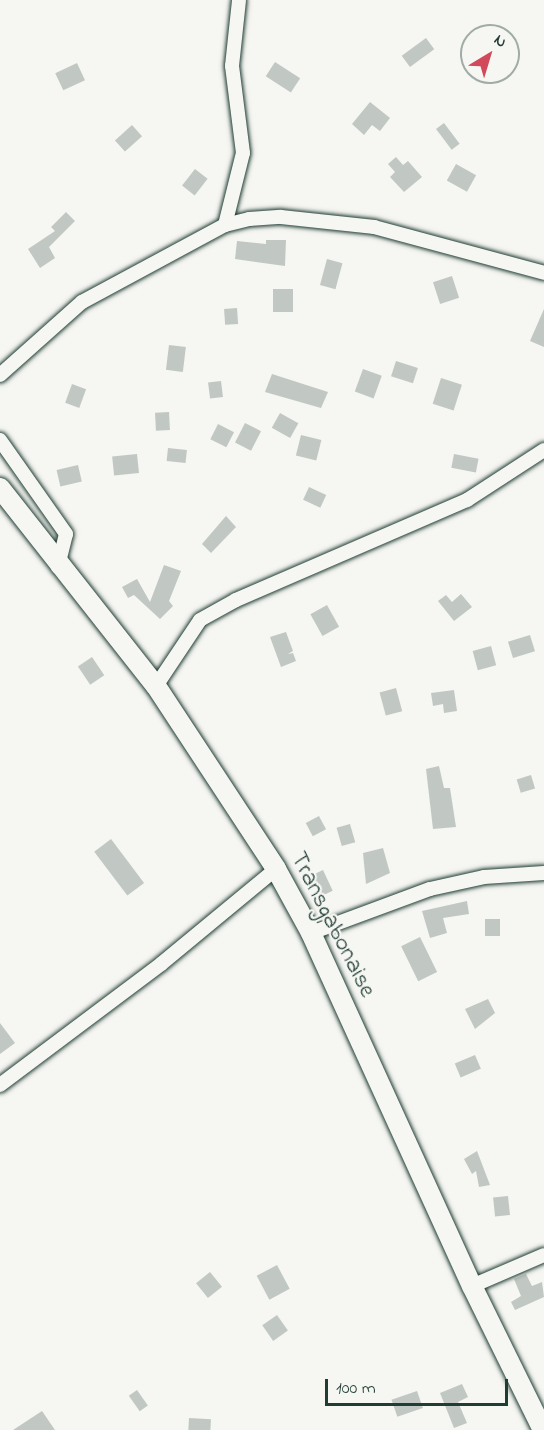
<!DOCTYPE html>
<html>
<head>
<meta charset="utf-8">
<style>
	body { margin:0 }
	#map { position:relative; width:544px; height:1430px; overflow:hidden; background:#f6f6f2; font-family:"Indie Flower",sans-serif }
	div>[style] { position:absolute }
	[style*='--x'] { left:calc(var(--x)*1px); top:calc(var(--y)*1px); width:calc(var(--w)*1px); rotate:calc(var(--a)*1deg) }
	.building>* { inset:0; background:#c1c8c3; transform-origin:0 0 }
	.roads { filter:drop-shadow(0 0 2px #1f3d34) drop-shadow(0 0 2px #1f3d34) }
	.minor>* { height:14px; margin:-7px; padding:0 7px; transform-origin:7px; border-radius:7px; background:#f6f6f2 }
	.highway>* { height:20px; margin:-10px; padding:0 10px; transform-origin:10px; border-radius:10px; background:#f6f6f2 }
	span { translate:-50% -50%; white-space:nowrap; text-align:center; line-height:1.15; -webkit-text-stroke:4.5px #f6f6f2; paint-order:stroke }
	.street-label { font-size:24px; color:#1f3d34 }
	.north { position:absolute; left:460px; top:24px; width:60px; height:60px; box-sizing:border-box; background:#f6f6f2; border:2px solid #a0aca6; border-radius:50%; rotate:38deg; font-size:16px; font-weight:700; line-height:24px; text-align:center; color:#1f3d34 }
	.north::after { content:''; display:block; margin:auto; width:21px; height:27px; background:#d1495b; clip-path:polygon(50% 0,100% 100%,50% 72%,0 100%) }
	.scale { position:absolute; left:325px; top:1379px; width:183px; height:27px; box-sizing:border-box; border:3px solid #1f3d34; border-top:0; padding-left:8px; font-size:18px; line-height:21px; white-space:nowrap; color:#1f3d34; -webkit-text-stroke:4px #f6f6f2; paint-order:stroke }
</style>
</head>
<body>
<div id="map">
	<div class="building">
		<i style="left:426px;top:38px;width:14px;height:30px;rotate:54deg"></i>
		<i style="left:275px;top:62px;width:30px;height:17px;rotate:33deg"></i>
		<i style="left:77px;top:63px;width:19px;height:24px;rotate:65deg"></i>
		<i style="clip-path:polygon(370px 102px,390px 118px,380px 131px,372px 125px,364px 135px,352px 124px)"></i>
		<i style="left:444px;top:123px;width:26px;height:10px;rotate:53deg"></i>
		<i style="left:132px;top:125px;width:15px;height:23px;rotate:48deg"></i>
		<i style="clip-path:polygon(396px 157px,403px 165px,408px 161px,422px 177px,404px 192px,390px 177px,395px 172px,388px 164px)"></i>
		<i style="left:456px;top:164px;width:23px;height:19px;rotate:29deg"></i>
		<i style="left:195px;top:169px;width:16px;height:21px;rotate:38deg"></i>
		<i style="clip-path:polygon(66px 212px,75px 221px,49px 247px,55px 258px,40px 268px,28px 249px,55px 231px,51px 227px)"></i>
		<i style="clip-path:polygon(266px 240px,286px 240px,285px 266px,235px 259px,237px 241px,266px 244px)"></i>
		<i style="left:327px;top:259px;width:16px;height:27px;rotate:15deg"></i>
		<i style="left:452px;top:276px;width:23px;height:20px;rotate:72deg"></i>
		<i style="left:273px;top:289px;width:20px;height:23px"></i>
		<i style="left:237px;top:308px;width:16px;height:13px;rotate:86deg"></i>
		<i style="clip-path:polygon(544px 309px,544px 347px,530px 341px)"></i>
		<i style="left:169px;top:345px;width:17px;height:25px;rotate:7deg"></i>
		<i style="left:396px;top:361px;width:23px;height:16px;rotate:18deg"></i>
		<i style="left:363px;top:369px;width:20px;height:24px;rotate:20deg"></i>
		<i style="clip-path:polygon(272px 374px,328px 392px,321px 408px,265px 392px)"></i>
		<i style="left:441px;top:378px;width:22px;height:27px;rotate:18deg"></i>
		<i style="left:221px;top:381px;width:16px;height:13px;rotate:83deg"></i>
		<i style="left:72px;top:384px;width:15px;height:20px;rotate:20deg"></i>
		<i style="left:169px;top:412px;width:18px;height:14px;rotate:87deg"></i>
		<i style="left:280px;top:413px;width:21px;height:17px;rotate:29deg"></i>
		<i style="left:245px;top:423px;width:18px;height:22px;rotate:27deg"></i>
		<i style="left:218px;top:424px;width:18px;height:17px;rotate:27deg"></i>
		<i style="left:301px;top:435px;width:21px;height:21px;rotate:14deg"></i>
		<i style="left:168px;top:448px;width:19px;height:13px;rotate:6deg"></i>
		<i style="left:137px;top:454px;width:19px;height:25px;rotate:84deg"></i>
		<i style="left:454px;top:454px;width:25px;height:14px;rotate:11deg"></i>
		<i style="left:78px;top:465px;width:17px;height:22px;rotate:77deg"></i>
		<i style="left:309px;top:487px;width:19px;height:14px;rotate:25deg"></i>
		<i style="clip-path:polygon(226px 516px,236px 527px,211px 553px,202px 544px)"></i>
		<i style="clip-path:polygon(164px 565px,181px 571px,169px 601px,173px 606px,160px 619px,134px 595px,128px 598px,122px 587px,137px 579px,150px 602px)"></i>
		<i style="clip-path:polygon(461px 594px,472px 607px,454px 621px,438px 601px,446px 595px,452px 602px)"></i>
		<i style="left:327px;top:605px;width:25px;height:19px;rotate:61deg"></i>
		<i style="clip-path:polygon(286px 632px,293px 651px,288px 654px,293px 653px,296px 661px,281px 667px,270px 637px)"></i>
		<i style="left:530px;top:635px;width:17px;height:23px;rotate:73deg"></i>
		<i style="left:491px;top:646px;width:20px;height:19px;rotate:75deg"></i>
		<i style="left:92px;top:657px;width:22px;height:17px;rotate:56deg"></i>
		<i style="left:396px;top:688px;width:24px;height:17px;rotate:75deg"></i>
		<i style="clip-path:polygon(454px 690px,457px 711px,444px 713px,443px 704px,433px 706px,431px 693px)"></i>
		<i style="clip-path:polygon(439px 766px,444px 788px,450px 788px,456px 827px,433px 829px,426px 769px)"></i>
		<i style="left:531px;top:775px;width:14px;height:15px;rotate:73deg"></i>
		<i style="left:319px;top:816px;width:15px;height:15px;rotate:62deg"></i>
		<i style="left:350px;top:824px;width:19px;height:14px;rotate:74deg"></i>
		<i style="left:111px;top:839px;width:55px;height:21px;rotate:53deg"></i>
		<i style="clip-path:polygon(383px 848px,390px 873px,366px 884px,363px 853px)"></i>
		<i style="left:323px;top:870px;width:23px;height:13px;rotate:65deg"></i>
		<i style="clip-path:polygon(467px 901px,469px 914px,443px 918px,447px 933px,430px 938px,422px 911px)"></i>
		<i style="left:485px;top:919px;width:15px;height:17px"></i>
		<i style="left:420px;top:937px;width:39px;height:21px;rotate:64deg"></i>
		<i style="clip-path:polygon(488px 999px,495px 1013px,475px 1029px,465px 1009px)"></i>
		<i style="clip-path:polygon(0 1023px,15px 1043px,0 1054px)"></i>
		<i style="left:475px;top:1055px;width:15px;height:22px;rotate:67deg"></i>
		<i style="clip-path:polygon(477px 1151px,490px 1185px,479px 1187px,476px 1171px,472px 1174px,464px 1159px)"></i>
		<i style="left:508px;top:1196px;width:19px;height:15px;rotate:84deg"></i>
		<i style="left:277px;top:1265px;width:27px;height:23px;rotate:62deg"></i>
		<i style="left:210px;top:1272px;width:19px;height:18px;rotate:51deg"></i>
		<i style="clip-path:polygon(526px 1274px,532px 1286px,542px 1282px,544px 1297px,515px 1310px,511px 1302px,521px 1296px,514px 1279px)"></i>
		<i style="left:277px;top:1315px;width:19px;height:18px;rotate:55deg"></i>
		<i style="clip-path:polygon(462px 1384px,468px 1397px,458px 1402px,467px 1423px,454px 1428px,440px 1393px)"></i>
		<i style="left:137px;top:1390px;width:19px;height:10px;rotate:55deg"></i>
		<i style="left:417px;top:1391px;width:18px;height:27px;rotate:71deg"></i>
		<i style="clip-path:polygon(42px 1411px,55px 1430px,13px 1430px)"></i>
		<i style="left:189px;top:1418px;width:22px;height:12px;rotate:3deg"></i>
	</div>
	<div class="roads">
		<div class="minor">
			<i style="--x:225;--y:225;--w:74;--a:-76"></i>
			<i style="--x:243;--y:153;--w:88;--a:-97.2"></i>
			<i style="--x:232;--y:66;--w:66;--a:-83.9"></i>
			<i style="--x:0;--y:375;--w:110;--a:-41.7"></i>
			<i style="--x:82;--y:302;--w:162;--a:-28.3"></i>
			<i style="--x:225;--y:225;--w:25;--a:-14"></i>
			<i style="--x:249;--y:219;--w:32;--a:-4"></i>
			<i style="--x:281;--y:217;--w:94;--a:6.1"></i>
			<i style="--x:374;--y:227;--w:176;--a:15.1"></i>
			<i style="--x:0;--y:440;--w:115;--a:54.9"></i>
			<i style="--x:66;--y:534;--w:34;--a:104"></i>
			<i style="--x:156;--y:686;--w:79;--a:-56.3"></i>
			<i style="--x:200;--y:620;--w:41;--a:-29.1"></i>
			<i style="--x:236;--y:600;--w:252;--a:-23.4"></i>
			<i style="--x:467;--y:500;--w:92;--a:-33"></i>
			<i style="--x:311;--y:933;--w:127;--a:-20.3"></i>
			<i style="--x:430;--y:889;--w:55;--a:-12.5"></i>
			<i style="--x:484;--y:877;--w:60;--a:-3.8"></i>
			<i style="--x:0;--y:1085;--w:201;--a:-36.9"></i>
			<i style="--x:161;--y:964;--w:149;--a:-39.6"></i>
			<i style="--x:472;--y:1286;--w:78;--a:-23.3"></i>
		</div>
		<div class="highway">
			<i style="--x:0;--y:488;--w:252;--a:51.8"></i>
			<i style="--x:156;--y:686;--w:219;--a:56.7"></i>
			<i style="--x:276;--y:869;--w:73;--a:61.3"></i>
			<i style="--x:311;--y:933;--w:388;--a:65.5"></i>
			<i style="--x:472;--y:1286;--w:161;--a:63.8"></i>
		</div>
	</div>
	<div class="street-label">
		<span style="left:332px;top:925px;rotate:63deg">Transgabonaise</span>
	</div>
	<div class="north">N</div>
	<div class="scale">100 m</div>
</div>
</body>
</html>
